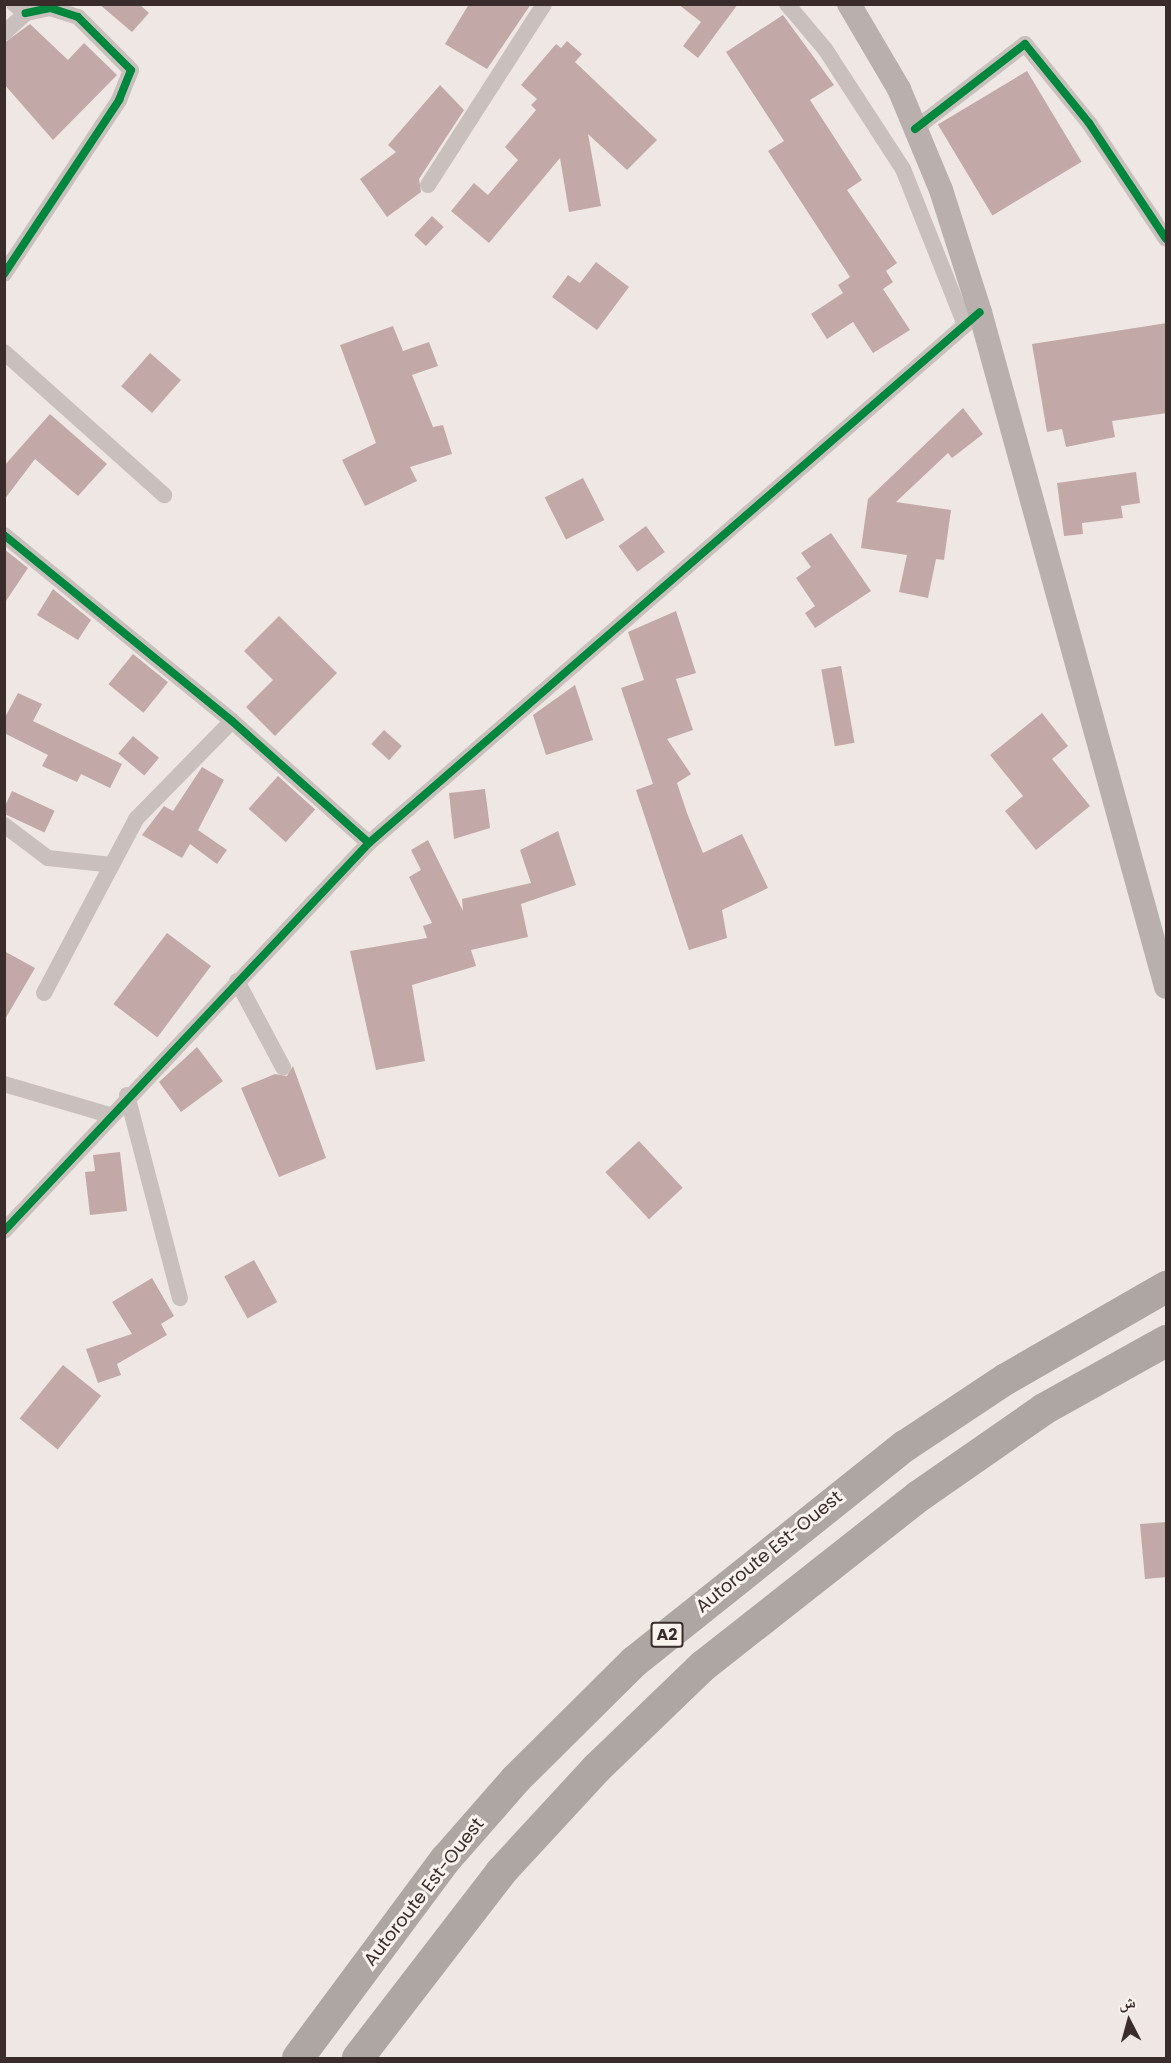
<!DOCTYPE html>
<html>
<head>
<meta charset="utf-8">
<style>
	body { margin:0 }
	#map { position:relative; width:1171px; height:2063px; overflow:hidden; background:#efe7e4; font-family:Poppins,"Noto Naskh Arabic",sans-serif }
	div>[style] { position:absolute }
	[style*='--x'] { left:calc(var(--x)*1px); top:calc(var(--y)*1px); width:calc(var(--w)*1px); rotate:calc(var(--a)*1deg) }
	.building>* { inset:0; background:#c2a8a6; transform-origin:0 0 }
	.minor>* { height:16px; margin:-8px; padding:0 8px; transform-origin:8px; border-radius:8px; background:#c9c0bd }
	.secondary>* { height:24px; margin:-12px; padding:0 12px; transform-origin:12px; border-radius:12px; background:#b9b0ae }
	.motorway>* { height:32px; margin:-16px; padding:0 16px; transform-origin:16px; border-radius:16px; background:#aea6a3 }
	.cycleway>* { height:8px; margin:-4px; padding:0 4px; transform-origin:4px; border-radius:4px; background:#00873e }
	span { translate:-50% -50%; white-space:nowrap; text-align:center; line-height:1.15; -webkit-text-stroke:6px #faf2ed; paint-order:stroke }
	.shield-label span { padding:2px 4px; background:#faf2ed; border:2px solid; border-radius:4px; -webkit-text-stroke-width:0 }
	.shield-label { font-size:16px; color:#3a2c2b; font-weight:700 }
	.street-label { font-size:18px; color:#3a2c2b }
	.frame { position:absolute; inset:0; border:6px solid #3a2c2b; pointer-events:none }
	.north { position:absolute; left:1099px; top:1991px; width:60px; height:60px; -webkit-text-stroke:4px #faf2ed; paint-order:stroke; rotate:354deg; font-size:16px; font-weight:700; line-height:24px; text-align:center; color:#3a2c2b }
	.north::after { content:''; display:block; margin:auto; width:21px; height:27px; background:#3a2c2b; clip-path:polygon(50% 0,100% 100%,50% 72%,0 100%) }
</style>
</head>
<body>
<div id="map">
	<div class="building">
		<i style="clip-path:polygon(99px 4px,139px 4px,149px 13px,132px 32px)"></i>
		<i style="clip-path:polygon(469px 4px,531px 4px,487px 69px,445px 44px)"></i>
		<i style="clip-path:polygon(678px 4px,738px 4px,698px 58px,683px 46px,701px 22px)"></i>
		<i style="clip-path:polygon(783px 15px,834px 85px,810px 100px,862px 180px,847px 190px,897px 263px,886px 271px,893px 282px,883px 289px,910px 330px,873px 353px,853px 322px,827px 339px,811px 314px,843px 293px,838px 285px,850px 277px,768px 151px,784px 141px,726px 52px)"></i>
		<i style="clip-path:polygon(30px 24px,68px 60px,84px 43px,117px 75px,53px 140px,4px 84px,4px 43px)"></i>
		<i style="clip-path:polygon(567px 41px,582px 54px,575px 62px,657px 140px,627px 170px,588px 134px,601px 206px,569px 212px,560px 158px,489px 243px,451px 211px,474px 183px,488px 195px,518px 160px,505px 147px,536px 110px,531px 105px,537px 99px,521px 85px,556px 44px,561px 48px)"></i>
		<i style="left:1027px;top:71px;width:106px;height:104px;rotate:59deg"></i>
		<i style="clip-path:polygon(440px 85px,464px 110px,419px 179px,421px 192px,387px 217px,360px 179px,396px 152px,388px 145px)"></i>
		<i style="left:432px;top:216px;width:16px;height:26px;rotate:43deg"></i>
		<i style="clip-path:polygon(596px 262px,629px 287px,597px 330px,552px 297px,568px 275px,580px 283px)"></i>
		<i style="clip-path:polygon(1167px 323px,1167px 413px,1112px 421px,1115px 437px,1066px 447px,1062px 429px,1047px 432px,1032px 344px)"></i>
		<i style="clip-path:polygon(393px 326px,403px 351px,429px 342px,438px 366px,412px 375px,433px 427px,443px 425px,452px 454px,410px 467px,417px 481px,365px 506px,342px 460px,376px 443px,340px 345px)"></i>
		<i style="left:150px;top:353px;width:41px;height:44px;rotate:41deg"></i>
		<i style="clip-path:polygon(963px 408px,983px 434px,952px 458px,948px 453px,896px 502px,951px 510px,944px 560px,936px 559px,928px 598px,899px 592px,907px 555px,861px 548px,868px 499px)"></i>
		<i style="clip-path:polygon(50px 414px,107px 464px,78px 496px,35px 459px,4px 500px,4px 466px)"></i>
		<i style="clip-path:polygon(1136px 472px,1140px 503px,1121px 506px,1123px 518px,1082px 523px,1083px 534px,1064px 536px,1057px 483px)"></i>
		<i style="left:583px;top:478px;width:47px;height:43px;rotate:63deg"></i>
		<i style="left:646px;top:526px;width:32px;height:34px;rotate:54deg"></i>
		<i style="clip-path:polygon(831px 533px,871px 591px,815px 628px,805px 613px,815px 606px,796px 578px,811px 567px,801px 553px)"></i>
		<i style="clip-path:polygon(4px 549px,28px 568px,4px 604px)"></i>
		<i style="clip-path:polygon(53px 589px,91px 620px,78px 640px,37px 615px)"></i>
		<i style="clip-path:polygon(676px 611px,696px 673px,676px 679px,693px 730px,667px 739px,691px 774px,677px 783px,687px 813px,703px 853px,742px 834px,768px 888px,722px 910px,727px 938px,689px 950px,636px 790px,653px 784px,621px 688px,644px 680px,628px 632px)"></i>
		<i style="clip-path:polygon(279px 616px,337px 673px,275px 736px,246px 707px,273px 680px,244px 651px)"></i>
		<i style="left:133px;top:654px;width:45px;height:39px;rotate:39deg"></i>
		<i style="left:841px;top:666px;width:78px;height:20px;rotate:80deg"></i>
		<i style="clip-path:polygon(575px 685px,593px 740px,546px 755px,533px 715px)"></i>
		<i style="clip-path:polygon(18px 693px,42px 704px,33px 721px,122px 764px,110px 788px,81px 774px,77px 782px,42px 766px,48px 755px,4px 733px,4px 719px)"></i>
		<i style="clip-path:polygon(1042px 713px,1068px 746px,1052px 759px,1090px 806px,1036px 850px,1005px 811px,1023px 796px,990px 755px)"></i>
		<i style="left:384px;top:730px;width:24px;height:19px;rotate:42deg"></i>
		<i style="left:133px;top:736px;width:34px;height:23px;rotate:40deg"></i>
		<i style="clip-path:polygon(202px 767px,224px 780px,198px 830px,227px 850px,217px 864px,190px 844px,182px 858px,142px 835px,164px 806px,173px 811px)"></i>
		<i style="left:278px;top:776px;width:50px;height:44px;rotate:42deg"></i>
		<i style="clip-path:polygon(485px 789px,490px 828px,454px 839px,449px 793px)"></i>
		<i style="left:12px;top:791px;width:47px;height:24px;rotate:25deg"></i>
		<i style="clip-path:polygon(558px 831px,576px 885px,521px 904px,528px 937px,471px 950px,476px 966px,412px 985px,425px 1061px,376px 1070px,350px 951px,427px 938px,423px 926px,432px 923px,409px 877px,421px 870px,411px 850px,428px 840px,463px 911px,462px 899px,531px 883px,520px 850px)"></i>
		<i style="left:167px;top:933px;width:55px;height:89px;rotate:37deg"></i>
		<i style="clip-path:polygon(4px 951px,35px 968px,4px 1021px)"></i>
		<i style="clip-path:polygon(197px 1047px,223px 1081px,181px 1112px,159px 1082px)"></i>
		<i style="clip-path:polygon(293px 1066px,326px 1158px,279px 1177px,241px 1088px,275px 1074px,287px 1076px)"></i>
		<i style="left:639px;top:1141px;width:64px;height:46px;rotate:47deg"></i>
		<i style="clip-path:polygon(120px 1152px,127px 1211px,90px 1215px,85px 1172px,95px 1171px,93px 1155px)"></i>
		<i style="left:254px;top:1260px;width:48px;height:34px;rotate:61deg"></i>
		<i style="clip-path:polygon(152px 1278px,174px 1316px,161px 1324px,167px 1335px,117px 1364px,121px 1375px,98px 1383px,86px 1349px,132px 1334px,112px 1302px)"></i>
		<i style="left:63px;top:1365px;width:49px;height:69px;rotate:39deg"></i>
		<i style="clip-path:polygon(1167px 1522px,1167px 1577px,1145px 1579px,1140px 1524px)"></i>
	</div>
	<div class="minor">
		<i style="--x:787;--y:4;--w:59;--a:49.8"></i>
		<i style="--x:825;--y:49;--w:143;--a:57"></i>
		<i style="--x:903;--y:169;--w:168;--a:68.3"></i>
		<i style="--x:4;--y:33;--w:30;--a:-42"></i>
		<i style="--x:26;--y:13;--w:15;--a:-143"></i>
		<i style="--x:915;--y:129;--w:139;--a:-37.7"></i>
		<i style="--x:1025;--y:44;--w:102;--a:51"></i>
		<i style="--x:1089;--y:123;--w:139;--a:56.4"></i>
		<i style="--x:428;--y:185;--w:215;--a:-57.3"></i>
		<i style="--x:4;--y:274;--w:209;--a:-56.5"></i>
		<i style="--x:119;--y:100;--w:32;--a:-68"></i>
		<i style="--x:131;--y:70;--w:75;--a:-135"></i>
		<i style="--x:78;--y:17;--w:29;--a:-162"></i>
		<i style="--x:50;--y:8;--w:25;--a:168"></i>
		<i style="--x:4;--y:352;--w:215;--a:41.8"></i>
		<i style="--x:4;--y:535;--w:294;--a:39.2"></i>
		<i style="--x:232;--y:721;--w:183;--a:41.7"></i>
		<i style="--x:4;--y:825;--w:55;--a:36.9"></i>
		<i style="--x:48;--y:858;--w:64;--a:6.2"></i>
		<i style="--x:237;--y:981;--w:98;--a:61.9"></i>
		<i style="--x:44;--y:993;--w:197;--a:-62.1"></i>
		<i style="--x:136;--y:819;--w:137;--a:-45.6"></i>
		<i style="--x:4;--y:1084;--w:109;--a:16.4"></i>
		<i style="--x:127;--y:1095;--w:210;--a:75.4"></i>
		<i style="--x:4;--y:1231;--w:533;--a:-46.75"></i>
		<i style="--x:369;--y:843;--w:809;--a:-40.99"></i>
	</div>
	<div class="secondary">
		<i style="--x:849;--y:4;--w:99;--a:59.5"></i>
		<i style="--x:899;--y:89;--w:109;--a:67.4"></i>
		<i style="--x:941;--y:190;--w:128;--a:72.3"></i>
		<i style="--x:980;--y:312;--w:700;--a:74.59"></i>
	</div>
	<div class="motorway">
		<i style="--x:298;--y:2058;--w:248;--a:-53.4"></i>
		<i style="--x:446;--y:1859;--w:106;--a:-48.8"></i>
		<i style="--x:516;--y:1779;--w:166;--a:-44.8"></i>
		<i style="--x:634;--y:1662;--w:347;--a:-38.6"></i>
		<i style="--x:905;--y:1446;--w:121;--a:-33.6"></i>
		<i style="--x:1006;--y:1379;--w:185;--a:-29.9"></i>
		<i style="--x:358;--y:2058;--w:235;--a:-52.4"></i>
		<i style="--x:501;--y:1872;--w:142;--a:-47.3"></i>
		<i style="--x:597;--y:1768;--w:147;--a:-43.9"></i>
		<i style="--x:703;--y:1666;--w:275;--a:-38.2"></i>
		<i style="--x:919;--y:1496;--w:152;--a:-34.8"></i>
		<i style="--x:1044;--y:1409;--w:140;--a:-29.1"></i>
	</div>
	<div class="cycleway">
		<i style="--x:915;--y:129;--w:139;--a:-37.7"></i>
		<i style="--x:1025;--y:44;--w:102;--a:51"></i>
		<i style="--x:1089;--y:123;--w:139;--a:56.4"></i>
		<i style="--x:4;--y:274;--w:209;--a:-56.5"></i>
		<i style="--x:119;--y:100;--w:32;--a:-68"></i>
		<i style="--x:131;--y:70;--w:75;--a:-135"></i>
		<i style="--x:78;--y:17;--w:29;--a:-162"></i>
		<i style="--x:50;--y:8;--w:25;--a:168"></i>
		<i style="--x:4;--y:535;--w:294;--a:39.2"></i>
		<i style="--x:232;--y:721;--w:183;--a:41.7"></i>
		<i style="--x:4;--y:1231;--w:533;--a:-46.75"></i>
		<i style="--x:369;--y:843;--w:809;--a:-40.99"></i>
	</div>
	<div class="shield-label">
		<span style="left:667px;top:1635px">A2</span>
	</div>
	<div class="street-label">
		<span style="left:769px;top:1552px;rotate:-39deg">Autoroute Est-Ouest</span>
		<span style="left:424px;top:1892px;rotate:-52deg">Autoroute Est-Ouest</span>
	</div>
	<div class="frame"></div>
	<div class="north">ش</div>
</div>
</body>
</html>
